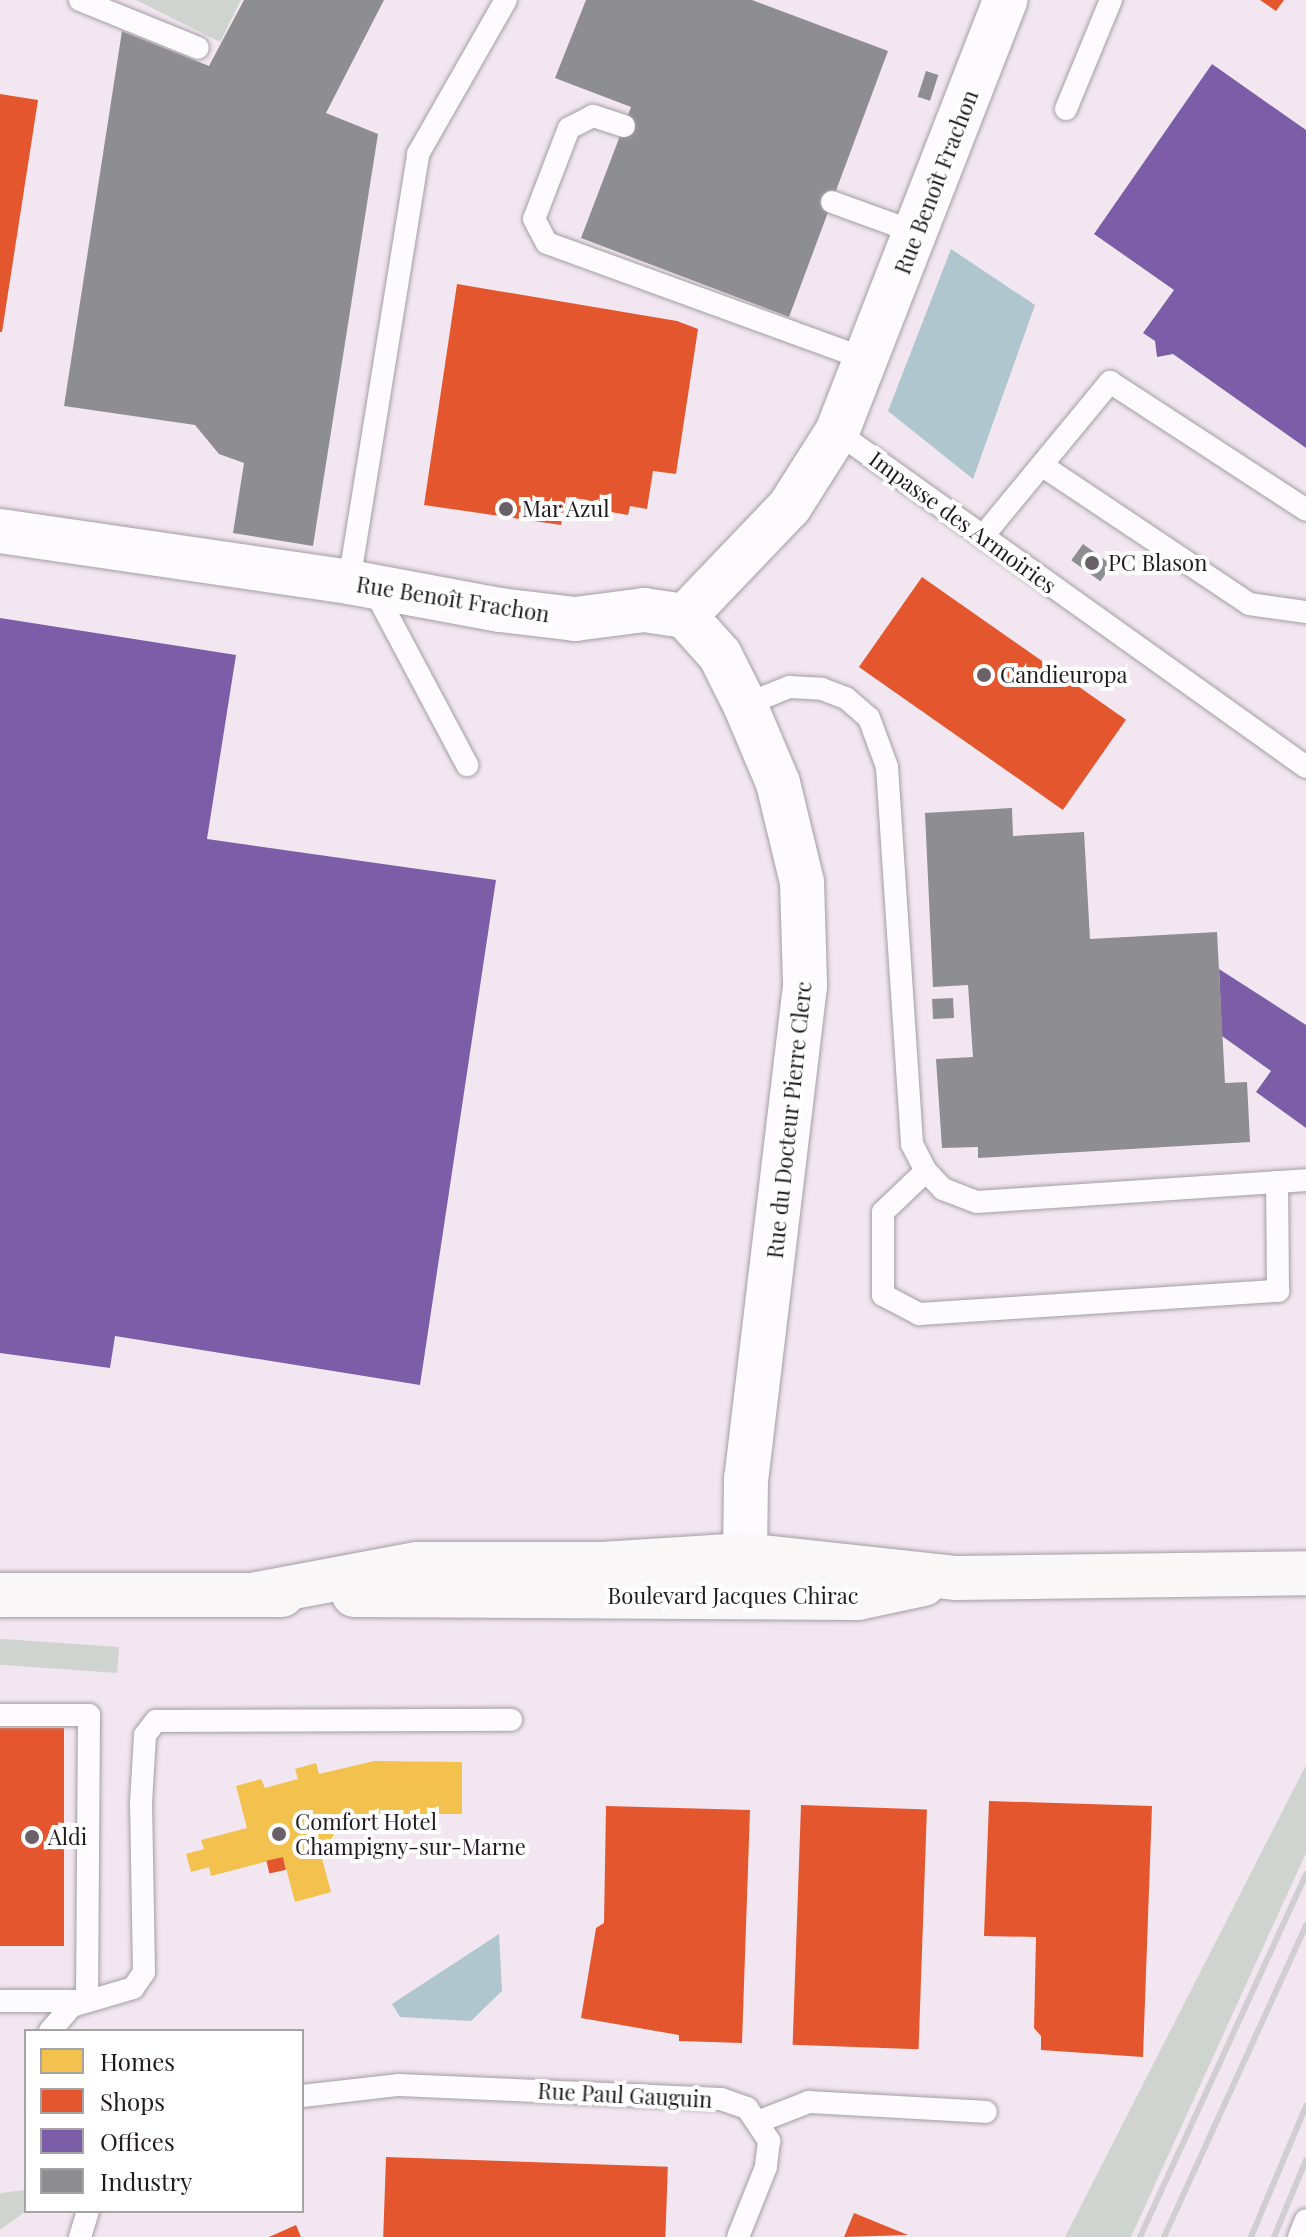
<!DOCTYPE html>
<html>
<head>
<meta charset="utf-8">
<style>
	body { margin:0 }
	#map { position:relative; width:1306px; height:2237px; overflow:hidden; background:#f2e7f0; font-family:"Playfair Display",serif }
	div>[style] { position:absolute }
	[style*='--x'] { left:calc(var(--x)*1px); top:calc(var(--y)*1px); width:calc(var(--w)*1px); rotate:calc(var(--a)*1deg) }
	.green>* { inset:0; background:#d0d4d0; transform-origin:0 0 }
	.water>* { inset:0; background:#b0c6ce }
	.homes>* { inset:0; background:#f2c14e }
	.shops>* { inset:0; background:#e4572e; transform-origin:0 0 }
	.offices>* { inset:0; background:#7b5ea7 }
	.industry>* { inset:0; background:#8d8d92; transform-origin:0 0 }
	.roads { filter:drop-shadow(0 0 2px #a49da4) drop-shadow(0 0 2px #a49da4) }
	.service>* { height:22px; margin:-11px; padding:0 11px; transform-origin:11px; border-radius:11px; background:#fdfbfd }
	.minor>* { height:44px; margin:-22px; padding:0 22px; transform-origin:22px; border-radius:22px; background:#fdfbfd }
	.secondary>* { height:44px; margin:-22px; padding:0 22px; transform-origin:22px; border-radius:22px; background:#faf7f8 }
	.rail>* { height:6px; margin:-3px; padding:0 3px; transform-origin:3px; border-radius:3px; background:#d0ced0 }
	.dots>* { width:22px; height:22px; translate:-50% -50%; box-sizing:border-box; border:4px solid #fff; border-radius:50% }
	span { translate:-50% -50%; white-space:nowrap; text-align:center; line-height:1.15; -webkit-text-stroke:8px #fff; paint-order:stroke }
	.street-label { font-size:22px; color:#20191f }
	.poi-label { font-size:22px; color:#20191f }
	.left { translate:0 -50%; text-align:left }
	.legend { position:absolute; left:24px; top:2029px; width:280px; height:184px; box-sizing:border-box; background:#fff; border:2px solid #a6a3a5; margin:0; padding:10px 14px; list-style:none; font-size:24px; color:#20191f }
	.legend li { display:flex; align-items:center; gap:16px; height:40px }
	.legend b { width:40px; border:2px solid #a6a3a5 }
</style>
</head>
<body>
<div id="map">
	<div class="green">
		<i style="clip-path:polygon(136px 0,241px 0,220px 42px)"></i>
		<i style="left:119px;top:1647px;width:26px;height:119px;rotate:94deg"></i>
		<i style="clip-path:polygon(1306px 1765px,1306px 1853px,1131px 2237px,1065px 2237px)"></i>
		<i style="clip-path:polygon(26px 2190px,26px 2211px,0 2230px,0 2193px)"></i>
	</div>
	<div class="water">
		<i style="clip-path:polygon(951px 249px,1035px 305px,973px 479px,888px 411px)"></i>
		<i style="clip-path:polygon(499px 1934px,502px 1991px,471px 2021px,400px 2017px,392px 2004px)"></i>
	</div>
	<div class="homes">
		<i style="clip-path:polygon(374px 1761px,462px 1762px,462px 1814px,375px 1814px,331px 1826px,337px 1847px,320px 1851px,331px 1892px,295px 1902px,283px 1857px,211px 1876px,209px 1867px,191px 1872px,186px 1854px,204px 1849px,201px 1840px,247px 1828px,236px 1786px,261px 1779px,265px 1788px,298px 1779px,295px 1769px,316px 1763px,319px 1774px)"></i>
	</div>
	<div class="shops">
		<i style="clip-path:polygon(1260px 0,1284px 0,1276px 11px)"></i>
		<i style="clip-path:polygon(0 94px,38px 100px,2px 332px,0 332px)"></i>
		<i style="clip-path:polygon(457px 284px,677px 321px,698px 329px,676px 474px,653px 471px,647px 509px,630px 506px,628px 515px,587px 508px,588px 500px,566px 497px,561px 525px,424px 505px)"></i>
		<i style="left:922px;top:577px;width:249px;height:110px;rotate:35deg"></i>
		<i style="left:0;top:1728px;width:64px;height:218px"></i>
		<i style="clip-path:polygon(989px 1801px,1152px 1806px,1143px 2057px,1041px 2050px,1041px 2036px,1034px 2028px,1036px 1937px,984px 1936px)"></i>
		<i style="left:801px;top:1805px;width:126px;height:240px;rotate:2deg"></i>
		<i style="clip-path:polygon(606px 1806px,750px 1810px,742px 2043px,679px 2041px,679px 2035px,581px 2018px,596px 1928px,604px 1923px)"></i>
		<i style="left:283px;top:1857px;width:13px;height:17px;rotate:77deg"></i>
		<i style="left:386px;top:2157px;width:282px;height:80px;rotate:2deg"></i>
		<i style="clip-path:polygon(854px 2213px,908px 2235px,844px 2237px)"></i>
		<i style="clip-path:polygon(296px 2225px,301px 2237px,269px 2237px)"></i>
	</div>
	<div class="offices">
		<i style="clip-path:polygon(1212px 64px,1306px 130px,1306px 448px,1173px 354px,1157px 357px,1155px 341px,1143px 333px,1174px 290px,1094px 234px)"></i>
		<i style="clip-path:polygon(0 618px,236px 655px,207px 839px,496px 880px,420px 1385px,115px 1336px,110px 1368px,0 1353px)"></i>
		<i style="clip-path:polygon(1219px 969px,1306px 1025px,1306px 1128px,1256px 1092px,1271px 1071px,1222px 1036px)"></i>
	</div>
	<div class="industry">
		<i style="clip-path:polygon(244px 0,384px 0,326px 113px,378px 134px,313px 546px,233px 533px,244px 463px,219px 454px,195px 425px,64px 406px,122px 31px,209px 66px)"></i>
		<i style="clip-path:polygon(586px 0,752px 0,888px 51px,789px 317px,581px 238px,631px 107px,555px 78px)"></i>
		<i style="left:926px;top:71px;width:13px;height:27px;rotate:18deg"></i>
		<i style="left:1083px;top:544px;width:36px;height:20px;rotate:36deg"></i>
		<i style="clip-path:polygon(1012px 808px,1013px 836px,1084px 832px,1090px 939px,1217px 932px,1225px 1083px,1247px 1082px,1250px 1142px,978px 1158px,978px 1147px,942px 1148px,936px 1059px,973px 1057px,968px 985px,933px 987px,925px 813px)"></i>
		<i style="left:953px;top:998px;width:20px;height:21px;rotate:87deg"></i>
	</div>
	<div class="roads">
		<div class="service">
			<i style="--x:80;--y:0;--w:127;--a:22.1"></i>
			<i style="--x:1066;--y:109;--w:118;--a:-67.6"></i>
			<i style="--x:624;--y:126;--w:33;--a:-162"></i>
			<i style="--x:593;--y:116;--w:27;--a:153"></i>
			<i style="--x:569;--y:128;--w:97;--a:111"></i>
			<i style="--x:534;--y:219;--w:27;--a:62"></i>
			<i style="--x:547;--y:243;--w:343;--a:20"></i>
			<i style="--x:832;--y:202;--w:90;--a:20"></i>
			<i style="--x:837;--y:432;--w:576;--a:35.54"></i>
			<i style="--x:1043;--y:466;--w:248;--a:33.8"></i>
			<i style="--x:1249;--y:604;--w:58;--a:8"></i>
			<i style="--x:983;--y:536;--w:200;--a:-50.5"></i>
			<i style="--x:1110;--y:382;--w:234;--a:33.1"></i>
			<i style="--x:349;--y:582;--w:434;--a:-80.8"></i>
			<i style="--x:418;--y:154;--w:177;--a:-60.3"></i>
			<i style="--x:372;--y:586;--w:203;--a:62"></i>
			<i style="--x:745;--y:705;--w:48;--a:-22.2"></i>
			<i style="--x:789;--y:687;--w:33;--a:3"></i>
			<i style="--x:822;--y:689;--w:26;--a:21"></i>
			<i style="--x:846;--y:698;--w:30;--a:41"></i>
			<i style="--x:869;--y:718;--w:52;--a:69.8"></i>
			<i style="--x:887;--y:767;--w:378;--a:86.2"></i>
			<i style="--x:912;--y:1144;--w:30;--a:63"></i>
			<i style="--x:926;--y:1171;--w:25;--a:47"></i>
			<i style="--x:943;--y:1189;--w:36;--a:21"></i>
			<i style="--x:977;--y:1202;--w:330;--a:-3.8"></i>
			<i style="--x:926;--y:1171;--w:59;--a:136.4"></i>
			<i style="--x:883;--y:1212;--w:83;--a:90"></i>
			<i style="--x:883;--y:1295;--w:41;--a:27.8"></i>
			<i style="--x:919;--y:1314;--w:360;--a:-3.7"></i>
			<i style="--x:1278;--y:1291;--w:109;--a:-90.5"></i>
			<i style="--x:0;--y:1715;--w:89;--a:0"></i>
			<i style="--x:89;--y:1715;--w:286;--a:90.4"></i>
			<i style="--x:87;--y:2001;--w:87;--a:180"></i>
			<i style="--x:50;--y:2031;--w:33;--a:-49"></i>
			<i style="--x:72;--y:2006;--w:64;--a:-16.4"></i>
			<i style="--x:133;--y:1988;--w:19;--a:-55"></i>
			<i style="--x:144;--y:1972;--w:169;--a:-91"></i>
			<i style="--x:141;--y:1803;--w:68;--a:-86.6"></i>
			<i style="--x:145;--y:1735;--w:18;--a:-52"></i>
			<i style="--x:156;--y:1721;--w:355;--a:-0.2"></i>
			<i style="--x:302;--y:2096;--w:98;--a:-6.5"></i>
			<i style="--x:399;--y:2085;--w:322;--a:2.5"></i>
			<i style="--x:721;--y:2099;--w:28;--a:19"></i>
			<i style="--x:747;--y:2108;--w:40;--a:56"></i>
			<i style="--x:769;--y:2141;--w:26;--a:97"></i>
			<i style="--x:766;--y:2167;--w:75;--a:111.8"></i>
			<i style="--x:760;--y:2121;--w:53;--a:-21.2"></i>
			<i style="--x:809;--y:2102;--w:177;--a:3.2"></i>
			<i style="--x:80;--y:2237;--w:27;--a:-73"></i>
			<i style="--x:1299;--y:2237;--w:18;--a:-68"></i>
		</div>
		<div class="minor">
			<i style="--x:0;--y:531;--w:353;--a:8.3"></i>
			<i style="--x:349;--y:582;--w:154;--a:10.5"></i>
			<i style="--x:500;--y:610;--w:76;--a:6.8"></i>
			<i style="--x:575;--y:619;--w:70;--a:-7.4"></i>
			<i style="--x:644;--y:610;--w:41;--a:8.3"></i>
			<i style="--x:685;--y:616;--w:52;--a:48.1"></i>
			<i style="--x:720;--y:655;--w:56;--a:63.4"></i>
			<i style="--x:745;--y:705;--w:85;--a:67.1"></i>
			<i style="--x:778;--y:783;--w:102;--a:76.4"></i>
			<i style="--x:802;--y:882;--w:104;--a:88.3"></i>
			<i style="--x:805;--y:986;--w:496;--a:96.8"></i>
			<i style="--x:746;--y:1478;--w:77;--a:90.7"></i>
			<i style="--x:685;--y:616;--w:152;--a:-46.3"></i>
			<i style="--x:790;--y:506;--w:88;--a:-57.6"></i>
			<i style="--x:837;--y:432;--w:464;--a:-68.7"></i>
		</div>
		<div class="secondary">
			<i style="--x:0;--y:1595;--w:282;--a:0"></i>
			<i style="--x:251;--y:1595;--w:169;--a:-10.6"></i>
			<i style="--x:417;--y:1564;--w:185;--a:0"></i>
			<i style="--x:602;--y:1564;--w:143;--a:-3.6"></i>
			<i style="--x:745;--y:1555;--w:213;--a:6.2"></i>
			<i style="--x:957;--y:1578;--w:349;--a:-0.8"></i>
			<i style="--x:354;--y:1595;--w:504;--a:0.34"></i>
			<i style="--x:858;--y:1598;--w:67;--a:-12"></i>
		</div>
	</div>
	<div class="rail">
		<i style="--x:1140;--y:2237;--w:399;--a:-65.4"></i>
		<i style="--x:1164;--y:2237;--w:343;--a:-65.5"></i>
		<i style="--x:1251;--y:2237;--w:142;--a:-67.2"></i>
		<i style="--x:1274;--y:2237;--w:83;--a:-67.4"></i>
	</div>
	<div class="dots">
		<i style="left:506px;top:509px;background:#6a6168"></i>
		<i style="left:1092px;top:563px;background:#6a6168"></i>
		<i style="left:984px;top:675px;background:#6a6168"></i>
		<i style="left:279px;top:1834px;background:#6a6168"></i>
		<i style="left:32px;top:1837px;background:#6a6168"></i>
	</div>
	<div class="street-label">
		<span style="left:936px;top:182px;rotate:-69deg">Rue Benoît Frachon</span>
		<span style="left:963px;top:522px;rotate:36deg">Impasse des Armoiries</span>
		<span style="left:453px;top:599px;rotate:9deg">Rue Benoît Frachon</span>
		<span style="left:789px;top:1120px;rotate:-84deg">Rue du Docteur Pierre Clerc</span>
		<span style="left:733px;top:1596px">Boulevard Jacques Chirac</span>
		<span style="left:625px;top:2095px;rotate:3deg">Rue Paul Gauguin</span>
	</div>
	<div class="poi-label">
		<span class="left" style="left:522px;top:509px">Mar Azul</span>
		<span class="left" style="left:1108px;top:563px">PC Blason</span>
		<span class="left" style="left:1000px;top:675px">Candieuropa</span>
		<span class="left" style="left:295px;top:1834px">Comfort Hotel<br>Champigny-sur-Marne</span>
		<span class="left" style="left:48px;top:1837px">Aldi</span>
	</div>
	<ul class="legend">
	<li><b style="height:22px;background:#f2c14e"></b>Homes</li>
	<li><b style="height:22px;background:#e4572e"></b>Shops</li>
	<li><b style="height:22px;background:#7b5ea7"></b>Offices</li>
	<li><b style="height:22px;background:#8d8d92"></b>Industry</li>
	</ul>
</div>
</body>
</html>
